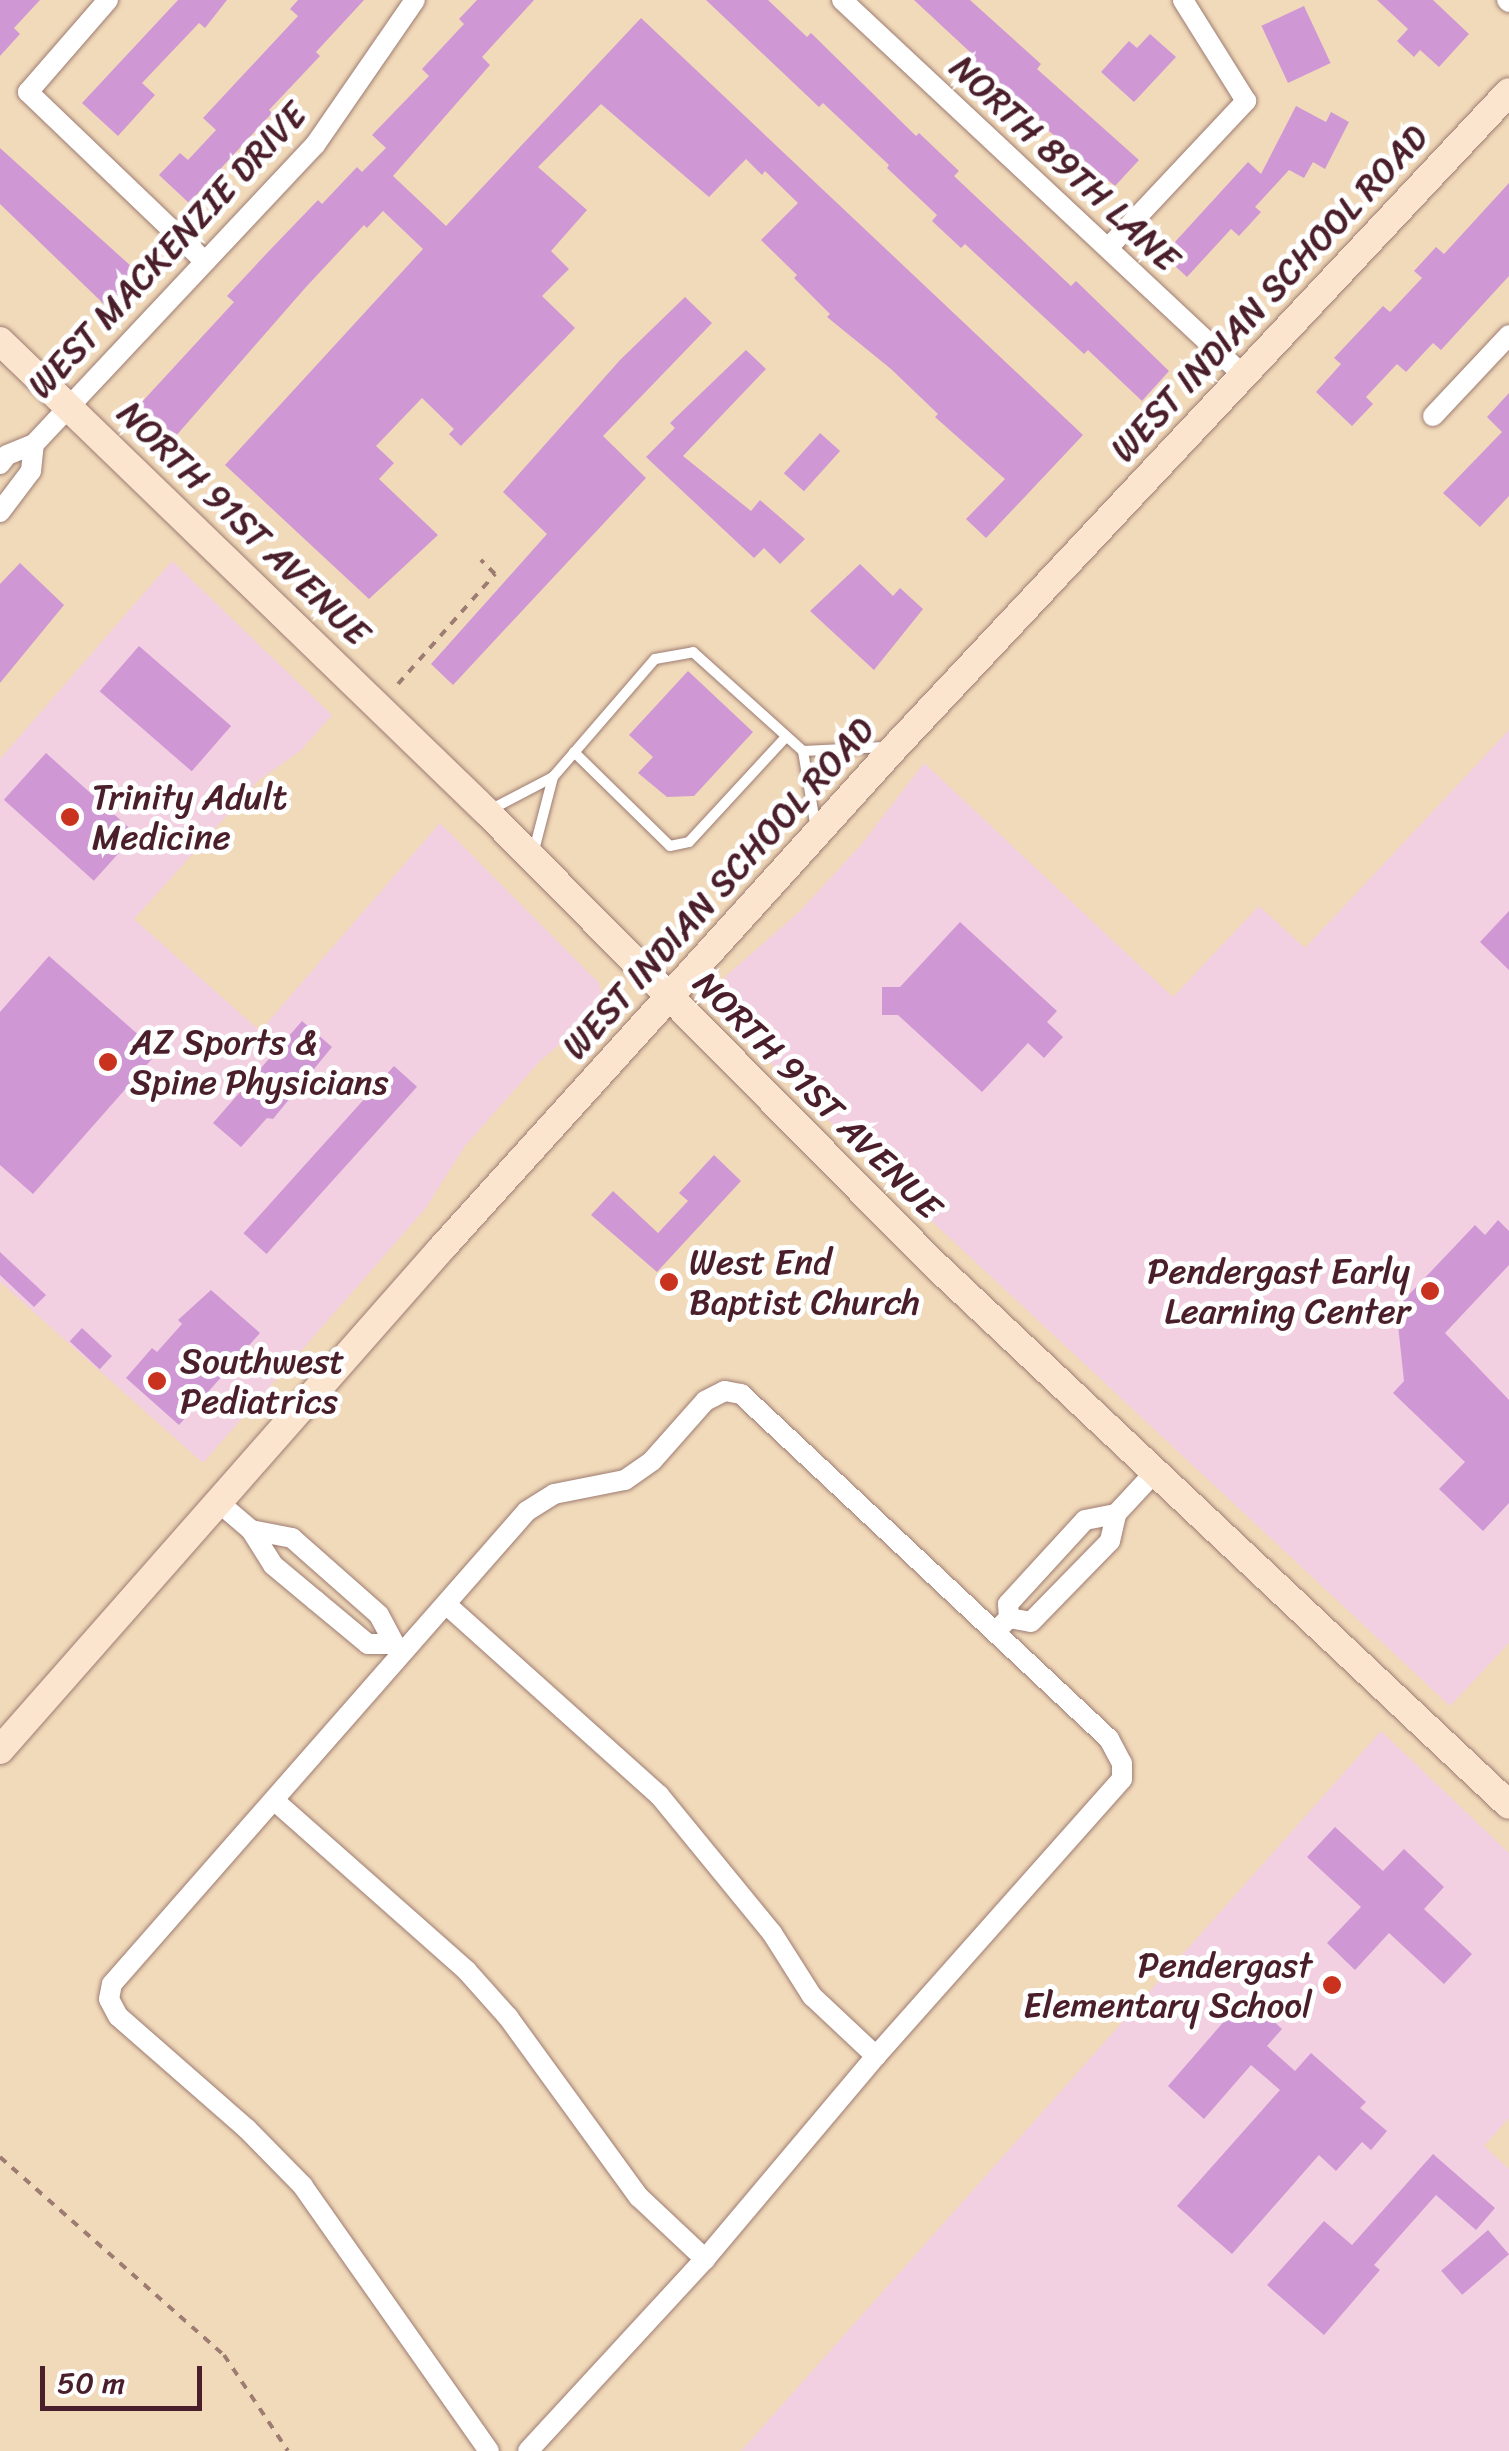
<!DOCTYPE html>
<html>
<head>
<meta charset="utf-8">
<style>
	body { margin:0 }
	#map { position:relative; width:1509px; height:2451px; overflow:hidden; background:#f1daba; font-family:Sriracha,sans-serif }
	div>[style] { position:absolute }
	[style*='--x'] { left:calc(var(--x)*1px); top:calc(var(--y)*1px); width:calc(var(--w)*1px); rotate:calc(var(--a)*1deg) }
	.built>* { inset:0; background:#f2cfe1 }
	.building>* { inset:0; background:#cf98d5; transform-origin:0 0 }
	.path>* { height:4px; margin-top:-2px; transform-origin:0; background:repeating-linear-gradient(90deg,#9e7c72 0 8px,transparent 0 16px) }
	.roads { filter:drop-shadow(0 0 2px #9e7c72) drop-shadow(0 0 2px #9e7c72) }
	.service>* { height:10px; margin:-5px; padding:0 5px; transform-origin:5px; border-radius:5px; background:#fff }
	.minor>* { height:20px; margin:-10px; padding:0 10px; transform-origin:10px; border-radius:10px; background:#fff }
	.secondary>* { height:28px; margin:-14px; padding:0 14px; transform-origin:14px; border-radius:14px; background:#fce5cf }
	.dots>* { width:28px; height:28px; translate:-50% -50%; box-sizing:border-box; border:5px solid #fff; border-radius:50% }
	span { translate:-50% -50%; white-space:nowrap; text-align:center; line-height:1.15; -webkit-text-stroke:10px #fff; paint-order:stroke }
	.street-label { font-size:35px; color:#4a1f2b }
	.poi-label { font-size:35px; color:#4a1f2b }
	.left { translate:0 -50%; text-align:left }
	.right { translate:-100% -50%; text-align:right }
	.scale { position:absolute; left:40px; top:2366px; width:162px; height:45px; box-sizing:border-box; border:5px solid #4a1f2b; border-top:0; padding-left:12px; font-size:30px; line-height:35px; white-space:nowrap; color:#4a1f2b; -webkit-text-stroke:8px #fff; paint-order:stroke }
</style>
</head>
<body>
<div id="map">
	<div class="built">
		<i style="clip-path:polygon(172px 561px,332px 715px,300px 751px,259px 780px,134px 919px,260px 1031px,440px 823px,599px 983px,603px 999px,591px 1018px,540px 1061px,465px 1146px,425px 1209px,203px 1463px,0 1282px,0 759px)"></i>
		<i style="clip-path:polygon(1509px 730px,1509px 1643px,1450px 1706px,905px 1196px,725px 1018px,719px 990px,726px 976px,799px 912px,861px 845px,924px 763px,1173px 997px,1259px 906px,1305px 948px)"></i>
		<i style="clip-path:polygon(1381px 1731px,1509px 1853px,1509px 2118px,1484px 2146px,1509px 2169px,1509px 2451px,741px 2451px)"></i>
	</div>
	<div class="building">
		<i style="clip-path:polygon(0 0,40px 0,14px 28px,20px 34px,0 56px)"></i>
		<i style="clip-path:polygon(178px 0,227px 0,205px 28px,199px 23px,142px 83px,155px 95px,118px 136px,82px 103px)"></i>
		<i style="clip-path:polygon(298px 0,364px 0,316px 52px,320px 56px,269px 110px,272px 113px,189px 203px,159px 175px,180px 153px,188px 160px,216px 130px,203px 118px,298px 16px,290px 9px)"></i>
		<i style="clip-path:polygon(477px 0,534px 0,482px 57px,490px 65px,393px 176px,446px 226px,641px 18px,1083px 435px,986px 538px,966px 519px,1005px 479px,935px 417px,938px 414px,891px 369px,827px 317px,830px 314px,794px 278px,797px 275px,761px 240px,798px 203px,765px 171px,762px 175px,746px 159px,709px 197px,601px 104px,538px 167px,587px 210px,551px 251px,569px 269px,542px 296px,575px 328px,461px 446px,449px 434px,454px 429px,422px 398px,376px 446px,394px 463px,379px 479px,438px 535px,369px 599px,225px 465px,423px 249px,383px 211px,367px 228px,364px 225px,306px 287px,175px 437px,140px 404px,234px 302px,227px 296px,268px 252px,318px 200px,322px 204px,357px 167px,362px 172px,386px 148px,372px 135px,429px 76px,422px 69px,464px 24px,459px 19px)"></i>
		<i style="clip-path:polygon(706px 0,768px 0,807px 37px,811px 33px,916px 136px,919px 133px,959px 171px,954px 176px,1071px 286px,1076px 281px,1169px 371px,1142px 401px,1088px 350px,1084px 354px,965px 244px,961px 248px,932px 221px,937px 215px,887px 168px,889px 165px,823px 103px,819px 107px)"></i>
		<i style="clip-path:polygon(914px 0,970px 0,1041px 64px,1037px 69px,1139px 160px,1115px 186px,1009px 98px,966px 58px,971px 53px)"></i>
		<i style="clip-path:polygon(1377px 0,1433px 0,1469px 34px,1439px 67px,1420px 50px,1414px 57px,1397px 41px,1408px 29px)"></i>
		<i style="left:1304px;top:6px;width:63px;height:47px;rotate:65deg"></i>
		<i style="clip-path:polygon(1150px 34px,1176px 57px,1134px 102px,1101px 72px,1129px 41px,1137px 48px)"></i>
		<i style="clip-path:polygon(1296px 106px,1326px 122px,1331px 112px,1349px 122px,1325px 169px,1313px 162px,1304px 178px,1289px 170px,1255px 207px,1261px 212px,1239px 236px,1231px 229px,1187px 277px,1163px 255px,1248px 162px,1261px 174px)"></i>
		<i style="clip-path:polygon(0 148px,142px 276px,110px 310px,0 204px)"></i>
		<i style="clip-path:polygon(1509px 183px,1509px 276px,1441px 350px,1433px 343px,1406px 372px,1397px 364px,1366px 397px,1373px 404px,1352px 426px,1316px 392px,1341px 364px,1334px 358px,1383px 306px,1390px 312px,1422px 278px,1414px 271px,1436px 247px,1444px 254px)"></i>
		<i style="clip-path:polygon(685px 297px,712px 323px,603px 436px,646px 478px,453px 685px,431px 664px,547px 534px,503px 492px,620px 360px)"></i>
		<i style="clip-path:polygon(746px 350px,766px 369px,683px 456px,751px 511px,760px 500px,805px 539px,780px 564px,764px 548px,754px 558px,646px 457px,675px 428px,670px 423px)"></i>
		<i style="clip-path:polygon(1509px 393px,1509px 496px,1480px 527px,1443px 493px,1502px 432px,1487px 417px)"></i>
		<i style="left:820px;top:433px;width:27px;height:54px;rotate:42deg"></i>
		<i style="clip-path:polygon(20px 563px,64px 605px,0 683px,0 584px)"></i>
		<i style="clip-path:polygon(860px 564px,893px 596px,900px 588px,923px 609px,874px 670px,810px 611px)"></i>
		<i style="left:139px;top:646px;width:122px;height:60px;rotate:41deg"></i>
		<i style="clip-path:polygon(688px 671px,753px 732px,694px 796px,667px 797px,638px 773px,653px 757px,629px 735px)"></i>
		<i style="left:46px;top:753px;width:121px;height:63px;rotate:42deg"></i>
		<i style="clip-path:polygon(1509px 911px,1509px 970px,1480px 942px)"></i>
		<i style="clip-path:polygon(960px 922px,1057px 1011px,1047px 1022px,1063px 1037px,1044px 1058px,1028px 1043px,982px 1092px,898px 1015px,882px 1015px,882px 987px,900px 987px)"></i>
		<i style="clip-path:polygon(49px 956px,158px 1052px,33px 1194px,0 1165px,0 1012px)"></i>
		<i style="clip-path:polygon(302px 1021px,332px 1047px,273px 1119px,267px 1118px,241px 1147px,213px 1123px)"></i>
		<i style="left:394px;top:1066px;width:31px;height:225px;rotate:42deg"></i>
		<i style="clip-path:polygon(714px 1155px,741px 1181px,657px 1272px,591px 1215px,613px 1191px,658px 1233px,688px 1201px,679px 1193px)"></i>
		<i style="clip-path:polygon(1498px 1220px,1509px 1231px,1509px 1265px,1445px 1333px,1509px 1400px,1509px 1503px,1483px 1531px,1439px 1489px,1465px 1462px,1393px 1393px,1404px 1381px,1398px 1325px,1403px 1319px,1401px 1303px,1475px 1225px,1485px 1235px)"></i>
		<i style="clip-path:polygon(0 1252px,46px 1295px,34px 1307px,0 1275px)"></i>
		<i style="clip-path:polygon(211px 1290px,260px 1333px,179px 1425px,126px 1378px,152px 1348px,157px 1352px,182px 1324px,178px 1320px)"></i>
		<i style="left:82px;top:1328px;width:41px;height:18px;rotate:43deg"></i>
		<i style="clip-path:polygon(1335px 1827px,1383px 1871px,1404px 1849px,1444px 1887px,1424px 1909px,1472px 1954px,1444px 1984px,1389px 1933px,1355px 1970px,1327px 1943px,1361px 1907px,1307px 1857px)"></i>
		<i style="clip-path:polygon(1246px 1996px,1282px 2029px,1267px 2046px,1295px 2071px,1311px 2053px,1366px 2102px,1360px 2108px,1387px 2131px,1371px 2150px,1362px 2142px,1336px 2171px,1319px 2155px,1232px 2254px,1177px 2206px,1280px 2090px,1251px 2065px,1204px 2119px,1168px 2086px)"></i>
		<i style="clip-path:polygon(1433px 2154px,1495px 2208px,1476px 2230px,1436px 2195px,1374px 2265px,1380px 2270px,1324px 2335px,1267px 2285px,1324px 2221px,1352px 2245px)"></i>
		<i style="left:1488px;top:2230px;width:32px;height:62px;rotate:49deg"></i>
	</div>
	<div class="path">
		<i style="--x:398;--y:684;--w:147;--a:-48.6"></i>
		<i style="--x:495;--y:574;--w:20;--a:-135"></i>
		<i style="--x:0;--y:2157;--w:299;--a:41.5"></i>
		<i style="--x:224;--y:2355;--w:115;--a:56.3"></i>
	</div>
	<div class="roads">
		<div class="service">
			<i style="--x:803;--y:751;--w:79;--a:80.5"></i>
			<i style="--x:574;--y:752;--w:134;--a:44.4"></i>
			<i style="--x:670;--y:846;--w:19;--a:-12"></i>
			<i style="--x:689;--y:842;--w:143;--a:-47.3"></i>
			<i style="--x:488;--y:811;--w:73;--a:-27.6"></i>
			<i style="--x:553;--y:777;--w:156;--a:-49.2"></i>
			<i style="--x:655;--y:659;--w:39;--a:-10"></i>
			<i style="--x:693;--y:652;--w:148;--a:42"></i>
			<i style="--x:803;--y:751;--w:82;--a:-2.8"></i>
			<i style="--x:533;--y:854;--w:80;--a:-75.4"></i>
		</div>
		<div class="minor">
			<i style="--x:108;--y:0;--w:122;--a:131"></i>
			<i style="--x:28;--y:92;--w:245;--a:43.8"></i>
			<i style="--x:842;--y:0;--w:549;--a:43.08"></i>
			<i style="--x:1507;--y:0;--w:3;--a:45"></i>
			<i style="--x:1108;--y:248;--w:202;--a:-46.8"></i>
			<i style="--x:1246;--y:101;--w:119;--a:-122"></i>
			<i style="--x:1433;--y:416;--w:111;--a:-46.8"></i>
			<i style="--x:0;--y:464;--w:11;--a:-52"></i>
			<i style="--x:7;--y:455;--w:29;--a:-22"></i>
			<i style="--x:34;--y:444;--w:410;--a:-46.8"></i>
			<i style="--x:315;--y:145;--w:176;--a:-55.4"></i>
			<i style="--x:0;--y:512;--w:51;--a:-52.9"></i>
			<i style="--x:31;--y:471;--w:27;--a:-84"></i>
			<i style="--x:217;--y:1501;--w:45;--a:40.5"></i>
			<i style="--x:251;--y:1530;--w:41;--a:57.8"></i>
			<i style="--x:273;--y:1565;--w:55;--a:39.8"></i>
			<i style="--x:315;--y:1600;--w:69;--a:39.7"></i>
			<i style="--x:368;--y:1644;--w:23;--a:0"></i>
			<i style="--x:251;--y:1530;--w:42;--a:11"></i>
			<i style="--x:292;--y:1538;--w:116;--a:41.5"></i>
			<i style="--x:379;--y:1615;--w:40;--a:62"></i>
			<i style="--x:447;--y:1605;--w:285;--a:41.9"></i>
			<i style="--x:659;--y:1795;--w:178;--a:50.7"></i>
			<i style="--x:772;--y:1933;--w:75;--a:57.6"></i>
			<i style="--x:812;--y:1996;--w:88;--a:43.2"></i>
			<i style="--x:1009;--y:1618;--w:22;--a:10"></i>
			<i style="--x:1031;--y:1622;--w:113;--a:-45.7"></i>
			<i style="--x:1110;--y:1541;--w:28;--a:-77"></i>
			<i style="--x:1116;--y:1514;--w:57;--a:-47.1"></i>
			<i style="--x:1001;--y:1626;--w:11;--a:-45"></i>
			<i style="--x:1009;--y:1618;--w:14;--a:-94"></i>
			<i style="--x:1008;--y:1604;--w:114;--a:-47.5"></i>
			<i style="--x:1085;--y:1520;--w:32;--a:-11"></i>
			<i style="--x:275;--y:1801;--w:256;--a:41.5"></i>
			<i style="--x:467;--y:1971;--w:62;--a:48.3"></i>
			<i style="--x:508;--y:2017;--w:223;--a:54"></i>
			<i style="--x:639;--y:2197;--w:91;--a:43.2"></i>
			<i style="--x:489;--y:2451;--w:324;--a:-125.1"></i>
			<i style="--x:303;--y:2186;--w:80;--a:-134.5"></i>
			<i style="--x:247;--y:2129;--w:171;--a:-138.8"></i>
			<i style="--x:118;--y:2016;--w:19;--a:-118"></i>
			<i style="--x:109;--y:1999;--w:15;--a:-79"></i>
			<i style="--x:112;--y:1984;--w:629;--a:-48.74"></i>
			<i style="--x:527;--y:1511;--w:32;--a:-32"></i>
			<i style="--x:554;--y:1494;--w:72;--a:-11.2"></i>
			<i style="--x:625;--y:1480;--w:33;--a:-35"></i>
			<i style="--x:652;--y:1461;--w:80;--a:-48.5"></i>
			<i style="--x:705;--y:1401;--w:22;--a:-27"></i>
			<i style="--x:725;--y:1391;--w:16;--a:11"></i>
			<i style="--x:741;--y:1394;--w:504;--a:43.15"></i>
			<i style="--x:1109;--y:1739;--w:27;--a:62"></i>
			<i style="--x:1122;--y:1763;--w:16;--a:90"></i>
			<i style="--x:1122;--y:1779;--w:370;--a:131.6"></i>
			<i style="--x:876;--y:2056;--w:265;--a:130.1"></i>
			<i style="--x:705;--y:2259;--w:261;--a:132.7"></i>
		</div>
		<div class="secondary">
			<i style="--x:0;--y:341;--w:678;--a:44.04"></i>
			<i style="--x:487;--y:812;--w:636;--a:45.32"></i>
			<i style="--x:934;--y:1264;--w:789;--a:43.25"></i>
			<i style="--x:0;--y:1750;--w:667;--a:-48.64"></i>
			<i style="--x:441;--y:1249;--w:678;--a:-47.87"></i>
			<i style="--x:896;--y:746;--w:896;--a:-46.85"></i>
		</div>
	</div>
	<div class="dots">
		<i style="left:70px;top:817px;background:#c8321e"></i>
		<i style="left:108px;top:1062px;background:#c8321e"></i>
		<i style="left:669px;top:1282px;background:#c8321e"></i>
		<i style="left:1430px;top:1291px;background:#c8321e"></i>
		<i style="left:157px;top:1381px;background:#c8321e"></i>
		<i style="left:1332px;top:1985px;background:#c8321e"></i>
	</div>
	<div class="street-label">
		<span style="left:1065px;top:163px;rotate:43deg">NORTH 89TH LANE</span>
		<span style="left:167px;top:250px;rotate:-47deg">WEST MACKENZIE DRIVE</span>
		<span style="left:1269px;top:293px;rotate:-47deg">WEST INDIAN SCHOOL ROAD</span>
		<span style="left:244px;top:523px;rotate:44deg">NORTH 91ST AVENUE</span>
		<span style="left:718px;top:888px;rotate:-48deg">WEST INDIAN SCHOOL ROAD</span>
		<span style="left:818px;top:1095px;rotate:45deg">NORTH 91ST AVENUE</span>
	</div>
	<div class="poi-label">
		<span class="left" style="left:92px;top:817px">Trinity Adult<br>Medicine</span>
		<span class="left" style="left:130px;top:1062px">AZ Sports &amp;<br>Spine Physicians</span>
		<span class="left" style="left:689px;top:1282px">West End<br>Baptist Church</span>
		<span class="right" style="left:1410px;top:1291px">Pendergast Early<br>Learning Center</span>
		<span class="left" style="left:180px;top:1381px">Southwest<br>Pediatrics</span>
		<span class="right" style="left:1312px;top:1985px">Pendergast<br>Elementary School</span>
	</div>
	<div class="scale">50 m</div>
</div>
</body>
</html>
